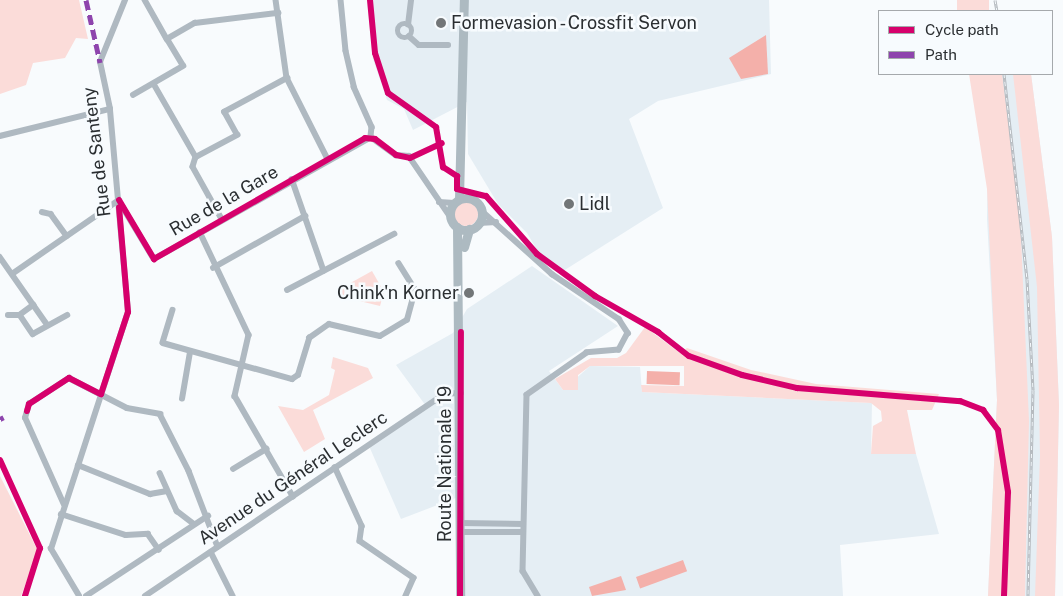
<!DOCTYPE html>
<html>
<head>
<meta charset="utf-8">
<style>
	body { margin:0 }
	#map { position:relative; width:1063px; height:596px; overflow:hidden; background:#f8fbfd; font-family:"Public Sans",sans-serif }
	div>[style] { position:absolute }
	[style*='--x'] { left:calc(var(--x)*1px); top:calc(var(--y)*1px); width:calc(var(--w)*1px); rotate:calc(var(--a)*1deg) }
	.built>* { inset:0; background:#e5eef4 }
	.green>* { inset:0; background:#fbdcd9; transform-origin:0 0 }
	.round { border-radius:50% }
	.water>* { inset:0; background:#f4b0aa; transform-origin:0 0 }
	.minor>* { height:5.5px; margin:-2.75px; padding:0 2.75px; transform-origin:2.75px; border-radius:2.75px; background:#afb9c1 }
	.minor>.ring { margin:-2.75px; padding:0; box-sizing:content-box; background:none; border:5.5px solid #afb9c1; border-radius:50% }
	.primary>* { height:9px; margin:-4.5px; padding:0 4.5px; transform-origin:4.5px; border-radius:4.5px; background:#adbac1 }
	.primary>.ring { margin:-4.5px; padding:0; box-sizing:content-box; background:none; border:9px solid #adbac1; border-radius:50% }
	.rail>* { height:3px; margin-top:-1.5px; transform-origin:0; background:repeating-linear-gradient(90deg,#f7fbfe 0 4px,#b5babf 0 8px); box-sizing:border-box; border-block:1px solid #b5babf }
	.quiet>* { height:5px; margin-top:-2.5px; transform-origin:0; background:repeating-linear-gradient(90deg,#8e44ad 0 10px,transparent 0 15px) }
	.cycleway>* { height:6px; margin:-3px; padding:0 3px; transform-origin:3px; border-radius:3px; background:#d6006c }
	.dots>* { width:14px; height:14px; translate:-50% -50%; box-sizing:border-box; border:2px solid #f7fbfe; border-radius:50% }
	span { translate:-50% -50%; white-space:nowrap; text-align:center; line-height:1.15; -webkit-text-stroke:5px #f7fbfe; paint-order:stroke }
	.poi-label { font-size:18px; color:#2a2e31 }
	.left { translate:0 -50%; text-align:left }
	.right { translate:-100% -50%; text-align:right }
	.street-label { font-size:18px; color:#2a2e31 }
	.legend { position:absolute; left:878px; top:10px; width:175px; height:65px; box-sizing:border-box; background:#f7fbfe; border:1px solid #a5a9ac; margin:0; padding:6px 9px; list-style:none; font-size:15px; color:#2a2e31 }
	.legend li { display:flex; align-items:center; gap:10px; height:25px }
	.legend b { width:25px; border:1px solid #a5a9ac }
</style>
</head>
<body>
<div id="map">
	<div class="built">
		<i style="clip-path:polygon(367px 0,769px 0,771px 74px,658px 101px,629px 119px,663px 208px,560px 273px,543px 260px,527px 233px,498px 204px,468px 154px,467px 102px,413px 130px,404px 109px,387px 100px,373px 59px)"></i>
		<i style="clip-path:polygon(980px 74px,1031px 74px,1052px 237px,1059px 405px,1055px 596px,988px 596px,997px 400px,987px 219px,988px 125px)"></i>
		<i style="clip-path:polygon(532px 266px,618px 326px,549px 371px,563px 390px,590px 366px,640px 367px,642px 392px,872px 403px,871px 454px,916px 454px,939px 534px,840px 545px,843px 596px,464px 596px,461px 496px,401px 519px,369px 446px,426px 406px,396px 365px,453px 333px,467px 309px)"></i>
	</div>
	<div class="green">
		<i style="clip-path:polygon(0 0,79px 0,88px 39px,76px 38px,65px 58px,33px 63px,26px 85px,0 94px)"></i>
		<i style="left:957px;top:0;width:32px;height:11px"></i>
		<i style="clip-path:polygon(969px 74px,1002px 74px,1020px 214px,1029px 421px,1025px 596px,988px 596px,997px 400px,987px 189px)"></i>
		<i style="clip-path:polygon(1013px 74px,1031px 74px,1052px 237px,1059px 405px,1055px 596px,1035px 596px,1040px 456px,1037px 287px)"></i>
		<i class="round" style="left:454px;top:202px;width:24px;height:24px"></i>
		<i style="clip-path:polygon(372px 271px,384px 292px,380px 306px,339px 296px,336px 291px)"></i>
		<i style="clip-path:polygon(645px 327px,680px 353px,687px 348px,751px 370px,816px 384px,939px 394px,932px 410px,907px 410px,916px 454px,871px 454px,873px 426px,882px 421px,881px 411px,871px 403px,642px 392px,641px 385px,684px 386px,684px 366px,590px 366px,578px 375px,578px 390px,563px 390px,555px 379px,591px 358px,617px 358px,626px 353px)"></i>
		<i style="clip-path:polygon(333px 357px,368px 368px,373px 378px,313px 410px,325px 439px,304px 452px,278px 406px,303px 410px,329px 395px,335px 370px,331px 368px)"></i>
		<i style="clip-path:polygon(0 476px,38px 551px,21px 596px,0 596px)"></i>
	</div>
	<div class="water">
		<i style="clip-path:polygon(766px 35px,768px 74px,741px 79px,729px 58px)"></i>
		<i style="left:647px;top:371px;width:33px;height:13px;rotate:2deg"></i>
		<i style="left:683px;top:560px;width:12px;height:50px;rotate:70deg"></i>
		<i style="clip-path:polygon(621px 576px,626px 590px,592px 596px,589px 587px)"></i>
	</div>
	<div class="minor">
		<i style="--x:145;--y:0;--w:45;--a:60.6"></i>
		<i style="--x:276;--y:0;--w:79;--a:82"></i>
		<i style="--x:287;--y:78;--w:91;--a:63.2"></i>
		<i style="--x:341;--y:0;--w:51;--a:84.4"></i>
		<i style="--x:346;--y:51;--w:37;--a:77"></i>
		<i style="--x:354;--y:87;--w:44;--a:65.8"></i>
		<i style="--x:372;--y:127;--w:10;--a:96"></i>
		<i class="ring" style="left:398px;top:24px;width:8.5px;height:8.5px"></i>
		<i style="--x:408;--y:25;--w:25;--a:-83"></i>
		<i style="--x:409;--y:36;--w:13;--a:42"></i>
		<i style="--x:419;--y:45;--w:29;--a:0"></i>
		<i style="--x:154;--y:84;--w:84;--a:60.1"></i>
		<i style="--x:196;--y:157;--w:10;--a:107"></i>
		<i style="--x:193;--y:167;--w:60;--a:60.9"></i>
		<i style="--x:133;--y:95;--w:58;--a:-30.1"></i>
		<i style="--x:183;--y:66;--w:31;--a:-121"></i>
		<i style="--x:167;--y:39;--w:32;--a:-30"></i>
		<i style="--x:195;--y:23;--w:84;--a:-6.9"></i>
		<i style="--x:0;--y:136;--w:113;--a:-13.8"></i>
		<i style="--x:371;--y:137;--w:31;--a:36"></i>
		<i style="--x:396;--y:155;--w:13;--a:4"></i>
		<i style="--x:409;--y:156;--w:73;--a:55.7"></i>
		<i style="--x:196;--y:157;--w:47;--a:-28.2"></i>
		<i style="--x:237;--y:135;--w:26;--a:-119"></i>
		<i style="--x:224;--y:112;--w:72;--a:-28.4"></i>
		<i style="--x:292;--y:179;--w:97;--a:70.8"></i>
		<i style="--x:439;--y:202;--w:15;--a:4"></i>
		<i style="--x:121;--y:204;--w:64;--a:59"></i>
		<i style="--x:154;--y:259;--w:249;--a:-29.3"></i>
		<i style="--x:481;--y:210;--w:96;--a:42"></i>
		<i style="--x:552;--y:274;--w:81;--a:33.9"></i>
		<i style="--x:619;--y:319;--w:17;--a:57"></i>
		<i style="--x:628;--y:333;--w:19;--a:118"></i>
		<i style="--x:619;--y:350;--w:32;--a:175"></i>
		<i style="--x:587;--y:353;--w:73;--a:145"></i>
		<i style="--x:527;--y:395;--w:176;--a:91.3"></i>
		<i style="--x:523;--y:571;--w:29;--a:59"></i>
		<i style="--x:42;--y:212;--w:9;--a:13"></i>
		<i style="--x:51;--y:214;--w:27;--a:54"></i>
		<i style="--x:479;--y:223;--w:17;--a:-3"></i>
		<i style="--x:200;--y:232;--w:114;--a:64.6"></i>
		<i style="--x:249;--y:335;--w:63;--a:102.9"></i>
		<i style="--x:235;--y:396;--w:116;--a:59.9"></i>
		<i style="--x:0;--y:257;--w:82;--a:55"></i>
		<i style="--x:213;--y:268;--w:106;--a:-29.5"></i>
		<i style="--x:12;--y:274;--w:130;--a:-34.7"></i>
		<i style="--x:287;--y:290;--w:121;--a:-27.6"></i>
		<i style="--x:34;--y:305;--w:17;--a:144"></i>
		<i style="--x:20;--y:315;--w:23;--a:56"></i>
		<i style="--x:33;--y:334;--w:39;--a:-29"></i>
		<i style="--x:173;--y:310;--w:34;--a:107"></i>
		<i style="--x:163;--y:343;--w:134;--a:15.6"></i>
		<i style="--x:292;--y:379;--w:7;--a:-34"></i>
		<i style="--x:298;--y:375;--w:39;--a:-73"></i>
		<i style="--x:309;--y:338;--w:24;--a:-35"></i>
		<i style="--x:329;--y:324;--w:52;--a:13.2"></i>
		<i style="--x:380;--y:336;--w:31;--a:-31"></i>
		<i style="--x:407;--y:320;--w:31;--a:-75"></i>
		<i style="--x:415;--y:290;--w:31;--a:-122"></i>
		<i style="--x:8;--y:315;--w:12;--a:0"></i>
		<i style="--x:182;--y:399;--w:48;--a:-80.3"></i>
		<i style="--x:78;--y:465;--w:78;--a:21.9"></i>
		<i style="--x:150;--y:494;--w:17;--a:-10"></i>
		<i style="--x:335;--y:467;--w:65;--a:65.4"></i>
		<i style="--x:362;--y:526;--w:15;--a:98"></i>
		<i style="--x:360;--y:541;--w:65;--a:34.4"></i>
		<i style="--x:414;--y:578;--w:20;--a:114"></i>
		<i style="--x:233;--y:469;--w:39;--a:-31"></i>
		<i style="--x:160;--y:473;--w:42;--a:65.9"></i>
		<i style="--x:177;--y:511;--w:20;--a:37"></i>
		<i style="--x:64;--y:505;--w:95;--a:-114.1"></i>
		<i style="--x:25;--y:418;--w:15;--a:-74"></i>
		<i style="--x:29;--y:404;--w:48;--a:-33"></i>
		<i style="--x:69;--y:378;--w:65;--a:27.3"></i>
		<i style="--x:127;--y:408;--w:34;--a:10"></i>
		<i style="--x:160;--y:414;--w:64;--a:63"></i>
		<i style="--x:189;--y:471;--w:81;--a:69.1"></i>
		<i style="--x:61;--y:514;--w:68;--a:17.9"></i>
		<i style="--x:126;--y:535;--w:22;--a:-3"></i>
		<i style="--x:148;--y:534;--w:19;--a:55"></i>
		<i style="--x:460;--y:523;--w:63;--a:0.9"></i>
		<i style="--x:460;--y:532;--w:63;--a:0"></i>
		<i style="--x:211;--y:552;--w:49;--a:63.4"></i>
		<i style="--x:79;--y:596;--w:55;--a:-120.8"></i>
		<i style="--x:51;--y:549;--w:249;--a:-72"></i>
		<i style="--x:128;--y:312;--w:204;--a:-95.1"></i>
		<i style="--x:110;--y:109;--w:48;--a:-102"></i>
		<i style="--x:100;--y:62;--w:67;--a:-68"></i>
		<i style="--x:86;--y:596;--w:146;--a:-33.3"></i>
		<i style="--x:145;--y:596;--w:362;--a:-34"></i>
		<i style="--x:445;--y:394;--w:16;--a:-4"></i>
	</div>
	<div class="primary">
		<i class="ring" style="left:450px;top:198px;width:23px;height:23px"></i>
		<i style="--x:459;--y:199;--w:199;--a:-88.6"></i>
		<i style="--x:457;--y:227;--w:369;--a:89.5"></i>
		<i style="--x:464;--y:247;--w:19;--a:-74"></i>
	</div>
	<div class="rail">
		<i style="--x:995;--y:0;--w:11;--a:80"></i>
		<i style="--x:1004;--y:74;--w:206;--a:83.6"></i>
		<i style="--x:1027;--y:279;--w:111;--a:86.9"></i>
		<i style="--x:1033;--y:390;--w:206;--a:91.4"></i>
	</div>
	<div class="quiet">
		<i style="--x:86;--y:0;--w:64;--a:77.3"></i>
		<i style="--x:0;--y:419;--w:4;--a:-27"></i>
	</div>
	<div class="cycleway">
		<i style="--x:370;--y:0;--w:53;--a:84.6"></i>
		<i style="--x:375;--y:53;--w:42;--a:72"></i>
		<i style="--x:388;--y:93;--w:59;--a:35.3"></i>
		<i style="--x:436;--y:127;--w:41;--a:80.1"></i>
		<i style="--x:443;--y:167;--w:17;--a:33"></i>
		<i style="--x:457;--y:176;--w:13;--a:90"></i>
		<i style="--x:457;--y:189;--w:30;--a:14"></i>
		<i style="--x:486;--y:196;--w:77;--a:48.7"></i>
		<i style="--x:537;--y:254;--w:72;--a:35.9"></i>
		<i style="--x:595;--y:296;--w:73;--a:29.7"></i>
		<i style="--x:658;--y:332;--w:39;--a:38"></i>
		<i style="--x:689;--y:356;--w:56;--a:19.7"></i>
		<i style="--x:742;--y:375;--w:57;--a:13.3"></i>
		<i style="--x:797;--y:388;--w:164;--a:4.6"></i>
		<i style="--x:960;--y:401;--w:25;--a:21"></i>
		<i style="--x:983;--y:410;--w:25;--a:53"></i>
		<i style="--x:998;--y:430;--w:63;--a:80.8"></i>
		<i style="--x:1008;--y:492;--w:104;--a:92.2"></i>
		<i style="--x:119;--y:200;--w:69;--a:59.3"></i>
		<i style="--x:154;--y:259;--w:243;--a:-29.8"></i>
		<i style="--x:365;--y:138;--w:10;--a:6"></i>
		<i style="--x:375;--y:139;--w:26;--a:37"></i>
		<i style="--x:396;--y:155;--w:14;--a:12"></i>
		<i style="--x:410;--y:158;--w:35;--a:-25"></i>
		<i style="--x:27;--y:411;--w:7;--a:-74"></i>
		<i style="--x:29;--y:404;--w:48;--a:-33"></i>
		<i style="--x:69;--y:378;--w:36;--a:27"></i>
		<i style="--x:101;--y:394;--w:86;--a:-71.8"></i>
		<i style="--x:128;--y:312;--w:105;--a:-94.9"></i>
		<i style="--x:0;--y:460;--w:97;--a:65.6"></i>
		<i style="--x:40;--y:548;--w:50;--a:107.4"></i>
		<i style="--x:460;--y:596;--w:264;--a:-89.8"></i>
	</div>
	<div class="dots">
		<i style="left:441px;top:23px;background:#727678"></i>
		<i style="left:569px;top:204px;background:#727678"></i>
		<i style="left:469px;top:293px;background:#727678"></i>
	</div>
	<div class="poi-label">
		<span class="left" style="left:451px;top:23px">Formevasion - Crossfit Servon</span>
		<span class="left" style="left:579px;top:204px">Lidl</span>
		<span class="right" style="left:459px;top:293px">Chink'n Korner</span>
	</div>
	<div class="street-label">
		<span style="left:97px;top:152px;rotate:-97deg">Rue de Santeny</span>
		<span style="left:224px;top:201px;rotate:-30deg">Rue de la Gare</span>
		<span style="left:445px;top:464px;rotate:-90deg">Route Nationale 19</span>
		<span style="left:293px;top:478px;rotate:-34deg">Avenue du Général Leclerc</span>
	</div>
	<ul class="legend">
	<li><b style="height:6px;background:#d6006c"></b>Cycle path</li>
	<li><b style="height:6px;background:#8e44ad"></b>Path</li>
	</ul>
</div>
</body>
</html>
